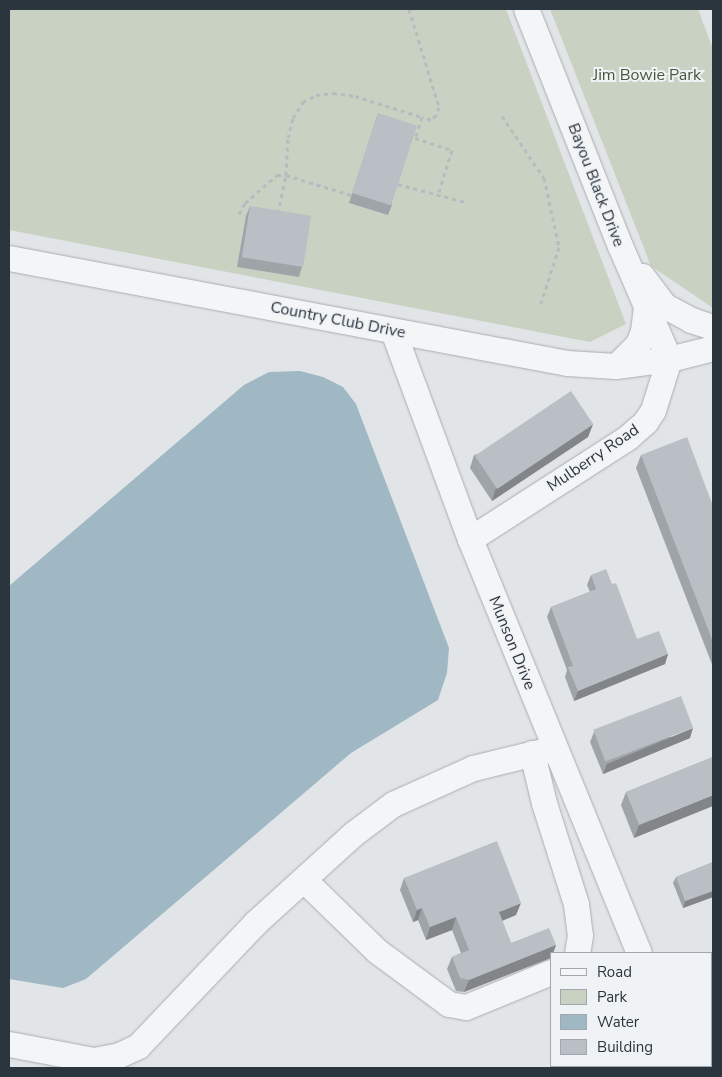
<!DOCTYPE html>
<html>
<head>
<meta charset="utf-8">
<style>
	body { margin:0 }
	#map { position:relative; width:722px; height:1077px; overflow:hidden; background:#e1e5e8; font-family:"Nunito Sans",sans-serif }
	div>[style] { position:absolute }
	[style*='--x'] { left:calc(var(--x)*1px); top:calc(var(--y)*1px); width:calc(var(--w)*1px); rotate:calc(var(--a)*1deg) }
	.green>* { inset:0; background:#c9d1c3 }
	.water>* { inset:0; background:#a0b8c4 }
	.path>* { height:3px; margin-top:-1.5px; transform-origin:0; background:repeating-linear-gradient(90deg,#b7bbc0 0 4px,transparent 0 8px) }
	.roads { filter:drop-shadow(0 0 1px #a7adb2) drop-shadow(0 0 1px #a7adb2) }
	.minor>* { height:25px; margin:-12.5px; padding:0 12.5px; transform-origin:12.5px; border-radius:12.5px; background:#f3f5f7 }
	.wall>* { inset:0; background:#9fa4a9 }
	.shaded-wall>* { inset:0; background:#828689 }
	.building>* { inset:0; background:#b9bfc4; transform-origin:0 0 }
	span { translate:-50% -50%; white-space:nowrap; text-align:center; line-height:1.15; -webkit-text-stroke:4px #f0f3f6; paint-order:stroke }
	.park-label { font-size:16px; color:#45583a }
	.street-label { font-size:16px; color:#2b353e }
	.frame { position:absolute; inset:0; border:10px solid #2b353e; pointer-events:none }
	.legend { position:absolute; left:550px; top:952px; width:162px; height:115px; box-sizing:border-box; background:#f0f3f6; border:1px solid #a1a7ac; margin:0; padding:6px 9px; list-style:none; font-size:15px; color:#2b353e }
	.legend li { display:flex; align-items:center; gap:10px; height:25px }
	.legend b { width:25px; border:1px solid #a1a7ac }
</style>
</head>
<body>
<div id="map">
	<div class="green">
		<i style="clip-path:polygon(9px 9px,506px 9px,626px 324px,590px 342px,9px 230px)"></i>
		<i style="clip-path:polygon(550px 9px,698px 9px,713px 49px,713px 308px,651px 266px)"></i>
	</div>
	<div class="water">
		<i style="clip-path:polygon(300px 371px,323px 377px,343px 387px,356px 404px,449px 648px,447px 673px,438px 700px,351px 753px,86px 979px,63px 988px,9px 979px,9px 586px,244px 385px,269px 372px)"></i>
	</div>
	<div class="path">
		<i style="--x:409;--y:9;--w:102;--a:73"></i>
		<i style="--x:439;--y:107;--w:9;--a:111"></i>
		<i style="--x:436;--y:115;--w:7;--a:135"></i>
		<i style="--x:431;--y:120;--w:9;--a:-162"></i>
		<i style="--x:422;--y:117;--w:22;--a:108"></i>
		<i style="--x:415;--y:138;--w:39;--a:18"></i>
		<i style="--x:452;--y:150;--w:47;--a:107.3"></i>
		<i style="--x:502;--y:116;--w:75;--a:55.9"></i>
		<i style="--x:544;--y:178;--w:71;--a:77.7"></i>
		<i style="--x:559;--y:247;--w:59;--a:107.8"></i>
		<i style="--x:398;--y:184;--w:69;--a:15"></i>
		<i style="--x:278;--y:213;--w:39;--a:-78"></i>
		<i style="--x:286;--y:175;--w:37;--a:-87"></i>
		<i style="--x:288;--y:138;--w:21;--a:-76"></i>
		<i style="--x:293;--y:118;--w:19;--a:-58"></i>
		<i style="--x:303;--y:102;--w:15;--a:-28"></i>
		<i style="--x:316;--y:95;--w:17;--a:-7"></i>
		<i style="--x:333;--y:93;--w:22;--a:8"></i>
		<i style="--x:355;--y:96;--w:70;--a:17.4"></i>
		<i style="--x:239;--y:214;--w:13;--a:-61"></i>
		<i style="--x:245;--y:203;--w:43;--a:-41.2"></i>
		<i style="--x:277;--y:175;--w:9;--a:0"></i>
		<i style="--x:286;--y:175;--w:68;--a:17.1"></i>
	</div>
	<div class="roads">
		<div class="minor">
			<i style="--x:9;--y:258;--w:568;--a:10.66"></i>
			<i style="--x:567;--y:363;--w:49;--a:3.5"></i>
			<i style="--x:616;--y:366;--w:53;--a:-7.5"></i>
			<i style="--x:669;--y:359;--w:123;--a:-113.4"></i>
			<i style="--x:620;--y:246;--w:255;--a:-111.6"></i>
			<i style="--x:642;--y:276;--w:38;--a:53"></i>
			<i style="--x:665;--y:306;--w:30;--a:28"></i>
			<i style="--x:691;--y:320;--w:23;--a:18"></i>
			<i style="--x:393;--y:331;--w:222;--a:69.7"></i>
			<i style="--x:470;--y:539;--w:447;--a:67.8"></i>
			<i style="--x:616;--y:366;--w:31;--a:-45"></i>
			<i style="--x:638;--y:344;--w:14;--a:-69"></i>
			<i style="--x:643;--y:331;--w:23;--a:-83"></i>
			<i style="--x:470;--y:539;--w:188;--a:-32.8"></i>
			<i style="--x:628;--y:437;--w:23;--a:-41"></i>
			<i style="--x:645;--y:422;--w:14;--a:-56"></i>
			<i style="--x:653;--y:410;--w:53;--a:-72.6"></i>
			<i style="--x:669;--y:359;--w:45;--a:-14"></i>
			<i style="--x:532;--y:753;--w:51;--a:76.5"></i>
			<i style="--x:544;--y:803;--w:106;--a:72.4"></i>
			<i style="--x:576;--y:904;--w:31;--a:83"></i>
			<i style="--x:580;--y:935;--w:18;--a:99"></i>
			<i style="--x:304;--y:880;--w:102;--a:44.2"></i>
			<i style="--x:377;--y:951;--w:89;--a:36.4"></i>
			<i style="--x:449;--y:1004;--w:17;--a:10"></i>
			<i style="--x:466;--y:1007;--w:92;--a:-22.4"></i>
			<i style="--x:9;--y:1044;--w:86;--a:10.7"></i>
			<i style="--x:94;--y:1060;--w:25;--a:-11"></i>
			<i style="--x:119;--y:1055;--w:21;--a:-25"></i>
			<i style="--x:138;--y:1046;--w:170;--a:-46.4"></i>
			<i style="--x:255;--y:923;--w:132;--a:-42.2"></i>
			<i style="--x:353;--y:834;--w:50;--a:-36.9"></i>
			<i style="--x:393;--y:804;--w:88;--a:-24.2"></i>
			<i style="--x:473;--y:768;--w:84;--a:-13.7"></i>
			<i style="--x:686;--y:1066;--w:2;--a:63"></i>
		</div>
	</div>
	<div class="wall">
		<i style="clip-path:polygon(378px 113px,392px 205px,388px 215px,349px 203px)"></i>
		<i style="clip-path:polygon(250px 206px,302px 267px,299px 277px,237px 267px,246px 216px)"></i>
		<i style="clip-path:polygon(593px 424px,588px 437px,492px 501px,470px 468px,474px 455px)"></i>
		<i style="clip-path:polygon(641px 455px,713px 506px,713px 667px,636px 468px)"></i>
		<i style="clip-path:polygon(591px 575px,612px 584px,637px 639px,668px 654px,665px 664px,574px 701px,565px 677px,567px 670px,547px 617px,551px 607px,590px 592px,587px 585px)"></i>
		<i style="clip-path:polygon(594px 732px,690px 738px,603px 774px,590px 742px)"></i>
		<i style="clip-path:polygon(713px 757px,634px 838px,621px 805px,626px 792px)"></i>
		<i style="clip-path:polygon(713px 862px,713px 897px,683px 908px,673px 883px,676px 877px)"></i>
		<i style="clip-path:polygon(404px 878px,516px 915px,502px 921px,511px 943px,556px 945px,553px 953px,551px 953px,464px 992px,456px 991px,447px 969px,452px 957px,461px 953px,452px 930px,426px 940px,418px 920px,413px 922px,400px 890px)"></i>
	</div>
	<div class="shaded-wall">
		<i style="clip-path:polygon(593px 424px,588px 437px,492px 501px,496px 488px)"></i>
		<i style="clip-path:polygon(668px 654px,665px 664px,574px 701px,578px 691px)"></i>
		<i style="clip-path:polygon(693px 728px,690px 738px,603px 774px,607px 764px)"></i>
		<i style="clip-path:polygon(713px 795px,713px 806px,634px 838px,639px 825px)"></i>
		<i style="clip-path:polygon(713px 891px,713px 897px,683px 908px,685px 901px)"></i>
		<i style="clip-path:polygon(521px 903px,516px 915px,494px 924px,499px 912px)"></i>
		<i style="clip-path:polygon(422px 908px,418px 920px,413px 922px,417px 910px)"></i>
		<i style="clip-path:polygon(456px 917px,452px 930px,426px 940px,430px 927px)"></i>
		<i style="clip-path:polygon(556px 945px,553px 953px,551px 953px,551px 958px,464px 992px,469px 980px)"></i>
	</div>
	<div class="building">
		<i style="left:378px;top:113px;width:41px;height:84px;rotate:18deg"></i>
		<i style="left:250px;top:206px;width:62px;height:52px;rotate:9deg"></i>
		<i style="left:571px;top:391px;width:40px;height:116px;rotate:56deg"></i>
		<i style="clip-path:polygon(687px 437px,713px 506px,713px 642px,641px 455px)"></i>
		<i style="clip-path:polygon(606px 569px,612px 584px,616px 583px,637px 639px,659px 631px,668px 654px,578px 691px,568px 667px,573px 666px,551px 607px,596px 589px,591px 575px)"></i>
		<i style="left:681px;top:696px;width:34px;height:94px;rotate:69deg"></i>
		<i style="clip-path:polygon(713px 757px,713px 795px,639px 825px,626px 792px)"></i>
		<i style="clip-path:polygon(497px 841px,521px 903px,499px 912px,511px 943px,549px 928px,556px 945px,469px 980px,460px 978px,452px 957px,469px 950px,456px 917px,430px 927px,422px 908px,417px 910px,404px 878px)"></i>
		<i style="clip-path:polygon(713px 862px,713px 891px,685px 901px,676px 877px)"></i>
	</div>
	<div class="park-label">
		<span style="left:647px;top:75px">Jim Bowie Park</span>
	</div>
	<div class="street-label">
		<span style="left:596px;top:185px;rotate:69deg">Bayou Black Drive</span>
		<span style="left:338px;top:320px;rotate:11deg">Country Club Drive</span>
		<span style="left:593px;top:458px;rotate:-34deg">Mulberry Road</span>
		<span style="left:512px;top:643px;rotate:68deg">Munson Drive</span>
	</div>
	<div class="frame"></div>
	<ul class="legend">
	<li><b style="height:6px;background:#f3f5f7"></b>Road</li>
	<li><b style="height:14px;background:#c9d1c3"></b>Park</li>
	<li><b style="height:14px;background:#a0b8c4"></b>Water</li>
	<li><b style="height:14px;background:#b9bfc4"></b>Building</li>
	</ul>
</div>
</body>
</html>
